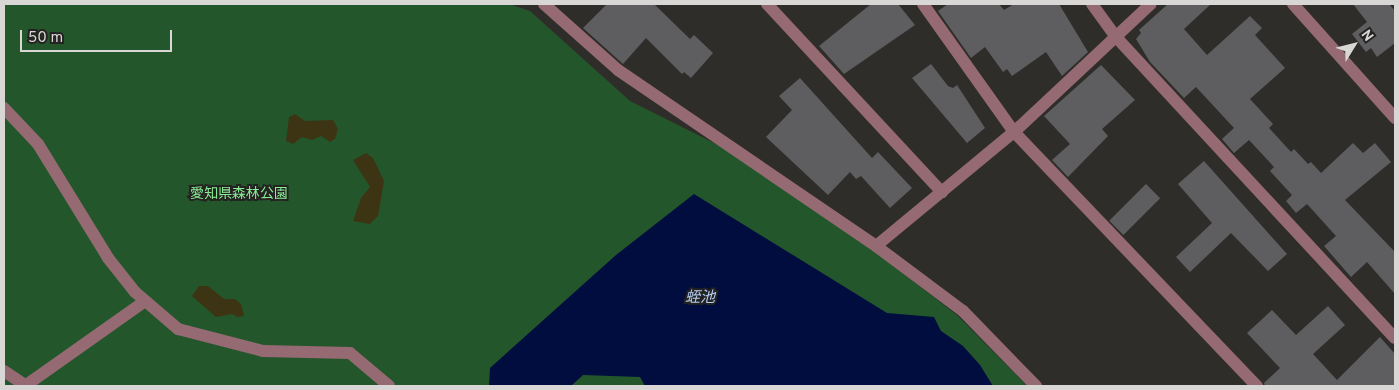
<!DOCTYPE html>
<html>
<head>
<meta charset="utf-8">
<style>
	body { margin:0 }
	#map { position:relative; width:1399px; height:390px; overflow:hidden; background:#2e2d2a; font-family:Overpass,"Noto Sans JP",sans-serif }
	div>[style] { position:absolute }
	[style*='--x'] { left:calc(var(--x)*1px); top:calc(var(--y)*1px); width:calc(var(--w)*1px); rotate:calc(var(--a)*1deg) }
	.green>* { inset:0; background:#24562c }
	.sand>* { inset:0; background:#3d3414 }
	.water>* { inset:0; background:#000d3e }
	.building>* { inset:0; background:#5e5e61; transform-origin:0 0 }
	.minor>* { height:12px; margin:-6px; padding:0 6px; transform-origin:6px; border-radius:6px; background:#956a72 }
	span { translate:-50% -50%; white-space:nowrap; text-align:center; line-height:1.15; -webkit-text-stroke:4px #242321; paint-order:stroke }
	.park-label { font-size:14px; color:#89ed96 }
	.water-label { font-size:15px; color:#b5cef5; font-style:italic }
	.frame { position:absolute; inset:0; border:5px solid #d8d7d6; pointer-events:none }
	.north { position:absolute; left:1329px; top:20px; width:50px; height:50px; -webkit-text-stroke:4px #242321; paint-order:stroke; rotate:54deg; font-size:14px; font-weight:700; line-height:20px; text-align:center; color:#d8d7d6 }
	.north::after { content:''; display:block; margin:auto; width:18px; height:22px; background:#d8d7d6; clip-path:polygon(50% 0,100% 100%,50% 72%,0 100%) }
	.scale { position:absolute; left:20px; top:30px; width:152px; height:22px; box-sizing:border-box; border:2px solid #d8d7d6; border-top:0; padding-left:6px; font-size:15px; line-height:18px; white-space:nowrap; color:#d8d7d6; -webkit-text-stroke:4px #242321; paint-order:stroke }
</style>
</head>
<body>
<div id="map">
	<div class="green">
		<i style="clip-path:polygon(4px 4px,509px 4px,530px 11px,630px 101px,726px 149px,871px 249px,957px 315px,1027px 386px,4px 386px)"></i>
	</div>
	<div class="sand">
		<i style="clip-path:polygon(295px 114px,305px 121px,333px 120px,338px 129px,335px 139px,330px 142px,321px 136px,312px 140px,302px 137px,293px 144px,286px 141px,289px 117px)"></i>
		<i style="clip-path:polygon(366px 153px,373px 158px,384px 181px,378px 216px,370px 224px,353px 221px,361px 198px,370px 187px,353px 160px)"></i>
		<i style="clip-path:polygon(199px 286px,208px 286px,224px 299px,235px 299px,241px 304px,244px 316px,237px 317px,232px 314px,216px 317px,192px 296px)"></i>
	</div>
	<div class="water">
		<i style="clip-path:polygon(694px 194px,887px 313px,934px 317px,941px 331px,963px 346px,980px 365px,993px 386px,645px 386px,640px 377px,583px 375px,571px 386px,489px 386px,490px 368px,616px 255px)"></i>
	</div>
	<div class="building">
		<i style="clip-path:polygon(607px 4px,654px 4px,690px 39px,694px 35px,713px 53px,691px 78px,684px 72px,682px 74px,646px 38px,623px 64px,583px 28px)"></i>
		<i style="clip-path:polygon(871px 4px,898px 4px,915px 25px,844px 74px,819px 46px)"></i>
		<i style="clip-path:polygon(948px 4px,999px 4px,1004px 10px,1014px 4px,1059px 4px,1088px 52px,1062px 76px,1046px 52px,1012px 76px,1007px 69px,1003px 72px,985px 47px,971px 58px,938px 11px)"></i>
		<i style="clip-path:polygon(1168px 4px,1211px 4px,1184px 29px,1207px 55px,1250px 16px,1262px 28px,1255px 35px,1285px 68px,1250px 99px,1273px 124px,1269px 128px,1291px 152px,1294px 149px,1308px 164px,1311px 162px,1321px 173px,1353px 143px,1363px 153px,1375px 143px,1391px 162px,1345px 200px,1395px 252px,1395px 294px,1367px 262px,1351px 277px,1324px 246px,1336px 236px,1307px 204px,1296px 213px,1286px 201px,1292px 195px,1270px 171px,1274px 167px,1249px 140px,1234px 153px,1222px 139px,1234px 128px,1196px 87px,1184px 98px,1150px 62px,1136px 39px,1141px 33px,1139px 30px)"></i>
		<i style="clip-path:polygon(1353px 4px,1389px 4px,1395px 11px,1395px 43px,1377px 57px,1371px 48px,1366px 52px,1352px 34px,1367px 22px)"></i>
		<i style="clip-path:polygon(931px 64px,948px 86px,953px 88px,957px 85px,985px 128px,967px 143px,912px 78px)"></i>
		<i style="clip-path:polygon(1101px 65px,1135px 100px,1102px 129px,1108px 136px,1068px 177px,1052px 160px,1070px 144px,1044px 116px)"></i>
		<i style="clip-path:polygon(800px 78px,872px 158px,878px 152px,912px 188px,890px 208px,861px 176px,856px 179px,850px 172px,828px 195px,766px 137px,792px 110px,779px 96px)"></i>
		<i style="clip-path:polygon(1204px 161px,1287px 254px,1268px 271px,1231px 233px,1190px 272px,1176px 257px,1212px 223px,1178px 184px)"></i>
		<i style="left:1146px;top:184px;width:20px;height:52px;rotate:45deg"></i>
		<i style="clip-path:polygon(1328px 306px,1345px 325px,1313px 354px,1337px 380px,1380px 337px,1395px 354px,1395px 386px,1265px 386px,1264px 383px,1280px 368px,1247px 333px,1272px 310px,1296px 335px)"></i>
	</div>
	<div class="minor">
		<i style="--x:544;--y:4;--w:99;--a:41.7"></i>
		<i style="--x:618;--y:70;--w:312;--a:34.3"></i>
		<i style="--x:876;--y:246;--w:109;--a:36.8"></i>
		<i style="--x:963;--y:311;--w:105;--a:45.8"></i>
		<i style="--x:767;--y:4;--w:257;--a:47.1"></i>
		<i style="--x:923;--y:4;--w:157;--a:54.6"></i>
		<i style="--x:1014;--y:132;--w:352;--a:46.3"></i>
		<i style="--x:1092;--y:4;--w:41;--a:54"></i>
		<i style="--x:1116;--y:37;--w:410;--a:47.2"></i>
		<i style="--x:1293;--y:4;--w:153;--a:48.2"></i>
		<i style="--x:4;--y:108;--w:50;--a:46.6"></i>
		<i style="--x:38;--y:144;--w:134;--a:58.4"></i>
		<i style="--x:108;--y:258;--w:43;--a:51.5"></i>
		<i style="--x:135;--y:292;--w:57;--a:40.7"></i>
		<i style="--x:178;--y:329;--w:88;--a:14.5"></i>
		<i style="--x:263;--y:351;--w:87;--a:1.3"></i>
		<i style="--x:350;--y:353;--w:51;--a:40.2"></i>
		<i style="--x:876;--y:246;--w:179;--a:-39.6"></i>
		<i style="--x:1014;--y:132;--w:187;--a:-43.1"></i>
		<i style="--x:4;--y:371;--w:27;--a:34"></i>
		<i style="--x:25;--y:386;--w:147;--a:-35.3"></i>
	</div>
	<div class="park-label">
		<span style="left:239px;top:195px">愛知県森林公園</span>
	</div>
	<div class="water-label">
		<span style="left:700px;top:299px">蛭池</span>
	</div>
	<div class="frame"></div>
	<div class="north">N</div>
	<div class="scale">50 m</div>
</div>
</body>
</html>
